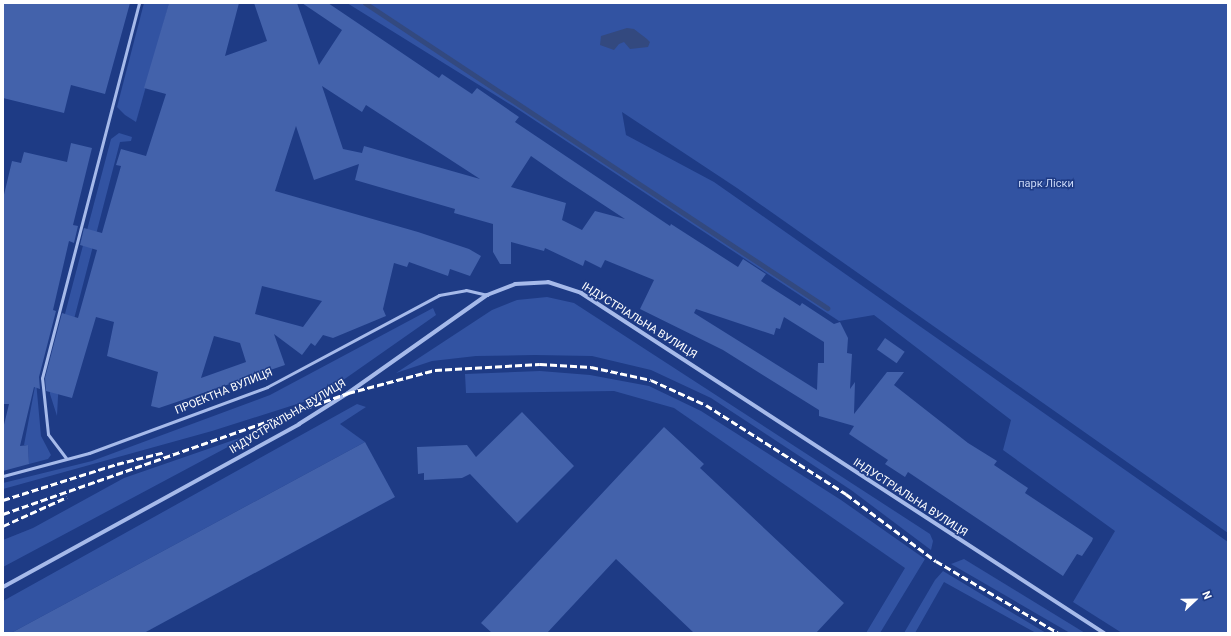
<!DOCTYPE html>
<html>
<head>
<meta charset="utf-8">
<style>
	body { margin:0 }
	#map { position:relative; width:1231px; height:636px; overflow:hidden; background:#1e3b85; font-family:Roboto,sans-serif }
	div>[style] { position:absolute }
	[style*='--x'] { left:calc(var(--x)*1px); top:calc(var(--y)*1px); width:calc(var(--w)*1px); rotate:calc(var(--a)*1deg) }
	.green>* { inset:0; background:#3253a2 }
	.water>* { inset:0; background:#33497f }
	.stream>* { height:5px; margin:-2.5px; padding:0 2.5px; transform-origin:2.5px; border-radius:2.5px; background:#33497f }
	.building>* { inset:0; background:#4362ab; transform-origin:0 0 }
	.service>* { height:3px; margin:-1.5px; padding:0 1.5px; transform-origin:1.5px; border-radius:1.5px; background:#a6baea }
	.minor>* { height:4px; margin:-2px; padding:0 2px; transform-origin:2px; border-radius:2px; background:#a6baea }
	.rail>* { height:3px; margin-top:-1.5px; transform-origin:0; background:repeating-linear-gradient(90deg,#fff 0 7px,transparent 0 10px) }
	span { translate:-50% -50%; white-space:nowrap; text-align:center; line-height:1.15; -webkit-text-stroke:3px #1e3b85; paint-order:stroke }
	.park-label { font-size:11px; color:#cad8f7 }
	.street-label { font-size:11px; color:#fff }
	.frame { position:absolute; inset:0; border:4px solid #fff; pointer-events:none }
	.north { position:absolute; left:1175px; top:580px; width:40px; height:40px; -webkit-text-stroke:3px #1e3b85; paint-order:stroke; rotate:68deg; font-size:11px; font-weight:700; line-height:16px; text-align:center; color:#fff }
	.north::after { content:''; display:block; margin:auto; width:14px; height:18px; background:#fff; clip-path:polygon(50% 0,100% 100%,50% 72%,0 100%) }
</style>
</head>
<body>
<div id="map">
	<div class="green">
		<i style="clip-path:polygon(144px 3px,169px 4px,136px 122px,125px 115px,117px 107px)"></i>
		<i style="clip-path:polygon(347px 3px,1228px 3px,1228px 533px,737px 188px,622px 112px,626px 135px,714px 182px,1228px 542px,1228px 633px,1122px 633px,1073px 602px,1115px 531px,1003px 450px,1011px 420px,874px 315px,839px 321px,513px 106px)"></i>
		<i style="clip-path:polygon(119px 133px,132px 137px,131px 141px,120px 142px,59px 377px,57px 416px,50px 394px,51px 367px,111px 139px)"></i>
		<i style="clip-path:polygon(547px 297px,574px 303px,930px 534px,933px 541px,931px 550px,851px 490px,711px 398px,651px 370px,592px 356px,535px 355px,476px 356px,432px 361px,396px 373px,492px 310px,517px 300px)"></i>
		<i style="clip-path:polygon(433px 308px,436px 315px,319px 397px,212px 431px,3px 489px,3px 483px,92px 461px,270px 395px)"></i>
		<i style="clip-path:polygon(540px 371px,590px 375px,649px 386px,701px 411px,841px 500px,925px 559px,880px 633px,866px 633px,905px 568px,674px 408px,614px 391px,466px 393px,465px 374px)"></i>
		<i style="clip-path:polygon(36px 381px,41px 436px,51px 455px,48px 459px,29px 464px,28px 445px,24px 445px)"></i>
		<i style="clip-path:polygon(357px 404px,366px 407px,340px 424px,365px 442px,11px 633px,3px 633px,3px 601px)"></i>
		<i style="clip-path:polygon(254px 433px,3px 567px,3px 540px,33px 528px,124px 478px)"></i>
		<i style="clip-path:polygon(964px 559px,1085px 633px,1070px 633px,951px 564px)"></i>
		<i style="clip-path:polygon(943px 571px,1046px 633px,1036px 633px,944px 582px,915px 633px,904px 633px,935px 580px)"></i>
	</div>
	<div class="water">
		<i style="clip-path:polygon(627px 28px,634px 29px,647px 39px,650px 42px,648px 47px,630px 49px,624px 42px,619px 44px,614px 50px,600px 45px,601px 36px)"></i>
	</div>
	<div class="stream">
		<i style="--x:365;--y:3;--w:554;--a:33.43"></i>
	</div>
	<div class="building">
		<i style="clip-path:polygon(3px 3px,130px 3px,105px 94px,71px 85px,64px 113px,3px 98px)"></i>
		<i style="clip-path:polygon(evenodd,169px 3px,239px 3px,225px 56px,267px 41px,254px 3px,297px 3px,319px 65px,342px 30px,302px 3px,328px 3px,439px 78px,442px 74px,472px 94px,477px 88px,519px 117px,515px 122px,670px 226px,671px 224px,738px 267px,743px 259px,766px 274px,761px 281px,800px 306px,802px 303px,834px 324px,840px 322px,848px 338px,847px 353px,852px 354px,850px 389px,855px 382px,854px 414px,887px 372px,904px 372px,894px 385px,968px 443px,997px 461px,994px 465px,1028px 488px,1025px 493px,1093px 538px,1092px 541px,1082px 556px,1077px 554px,1063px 576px,908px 472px,905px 477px,885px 464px,888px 460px,849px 434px,854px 426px,819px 416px,819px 410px,723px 350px,640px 309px,654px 280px,605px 260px,601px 268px,585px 260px,583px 266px,545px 248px,544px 251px,511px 242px,511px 264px,500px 264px,493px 252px,493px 224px,454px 213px,455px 209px,355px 180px,359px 164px,314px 180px,296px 126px,275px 191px,418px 232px,469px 249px,481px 256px,470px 276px,450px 269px,448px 276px,409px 262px,407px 267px,394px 263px,383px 309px,386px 316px,333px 338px,323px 335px,315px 346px,311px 343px,302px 355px,274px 334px,285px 365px,159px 408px,151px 406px,158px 372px,107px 356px,114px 322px,96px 317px,72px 398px,46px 391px,45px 378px,62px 313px,78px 318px,97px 250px,80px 245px,84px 228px,102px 233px,121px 166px,116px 165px,121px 149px,146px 156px,166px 94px,144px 88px,169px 3px,322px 86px,362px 112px,366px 105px,480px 179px,364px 146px,362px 153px,343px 149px,322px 86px,169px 3px,531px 156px,564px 179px,625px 219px,595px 211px,582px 230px,562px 220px,566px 203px,511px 187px,531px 156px,169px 3px,262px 286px,322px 301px,303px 327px,255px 314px,262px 286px,169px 3px,696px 309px,774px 335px,776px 328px,780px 329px,784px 317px,824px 342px,824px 363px,818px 363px,817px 390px,694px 313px,696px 309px,169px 3px,214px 336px,240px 343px,246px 362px,201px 378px,214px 336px)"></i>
		<i style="clip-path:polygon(71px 143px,92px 148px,73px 225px,78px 226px,74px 243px,69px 241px,53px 310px,56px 311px,39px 377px,40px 389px,34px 387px,20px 446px,28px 445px,29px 464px,3px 471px,3px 429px,9px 404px,3px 404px,3px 199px,12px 161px,21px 163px,24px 152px,67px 162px)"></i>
		<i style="left:885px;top:338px;width:24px;height:14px;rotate:35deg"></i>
		<i style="clip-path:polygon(522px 412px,574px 466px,517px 523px,470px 474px,462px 478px,424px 480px,424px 473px,418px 474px,417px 447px,467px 445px,476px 457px)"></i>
		<i style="clip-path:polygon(664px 427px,704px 464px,700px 468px,844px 603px,816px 633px,694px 633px,616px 559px,547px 633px,492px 633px,481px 623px)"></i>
		<i style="clip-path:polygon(365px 442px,395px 497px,144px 633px,11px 633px)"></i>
	</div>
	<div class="service">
		<i style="--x:66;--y:458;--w:30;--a:-127"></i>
		<i style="--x:48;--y:434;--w:56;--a:-96.1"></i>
		<i style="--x:42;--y:378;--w:387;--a:-75.5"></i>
		<i style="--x:3;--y:476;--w:89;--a:-15"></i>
		<i style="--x:89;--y:453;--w:190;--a:-20.3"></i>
		<i style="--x:267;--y:387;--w:195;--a:-28.1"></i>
		<i style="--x:439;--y:295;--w:27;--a:-10"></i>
		<i style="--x:466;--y:290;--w:22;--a:13"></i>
	</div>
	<div class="minor">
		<i style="--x:3;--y:587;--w:338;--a:-28.8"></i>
		<i style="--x:299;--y:424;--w:58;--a:-32.3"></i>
		<i style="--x:348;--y:393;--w:170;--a:-35.2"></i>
		<i style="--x:487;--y:295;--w:30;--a:-21"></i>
		<i style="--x:515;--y:284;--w:33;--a:-3"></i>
		<i style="--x:548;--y:282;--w:35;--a:18"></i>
		<i style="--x:581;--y:293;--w:624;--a:33.03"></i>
	</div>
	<div class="rail">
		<i style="--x:3;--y:500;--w:120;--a:-17.5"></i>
		<i style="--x:117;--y:464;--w:49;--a:-14"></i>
		<i style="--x:3;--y:514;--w:366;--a:-19.3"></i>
		<i style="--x:348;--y:393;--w:90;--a:-14.8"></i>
		<i style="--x:435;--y:370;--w:105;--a:-3.3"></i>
		<i style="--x:540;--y:364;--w:51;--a:3.4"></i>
		<i style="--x:591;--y:367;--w:61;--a:12.2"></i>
		<i style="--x:651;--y:380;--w:60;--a:24.4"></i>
		<i style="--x:706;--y:405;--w:166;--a:32.4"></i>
		<i style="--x:846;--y:494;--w:112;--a:36.7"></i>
		<i style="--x:936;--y:561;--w:142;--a:30.5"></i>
		<i style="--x:3;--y:526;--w:70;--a:-24.4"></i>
	</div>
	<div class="park-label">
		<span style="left:1046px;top:184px">парк Ліски</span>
	</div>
	<div class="street-label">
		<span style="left:639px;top:321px;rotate:32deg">ІНДУСТРІАЛЬНА ВУЛИЦЯ</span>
		<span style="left:224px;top:392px;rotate:-22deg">ПРОЕКТНА ВУЛИЦЯ</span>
		<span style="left:288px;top:417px;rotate:-31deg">ІНДУСТРІАЛЬНА ВУЛИЦЯ</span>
		<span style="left:910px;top:498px;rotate:33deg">ІНДУСТРІАЛЬНА ВУЛИЦЯ</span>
	</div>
	<div class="frame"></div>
	<div class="north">N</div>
</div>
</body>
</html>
